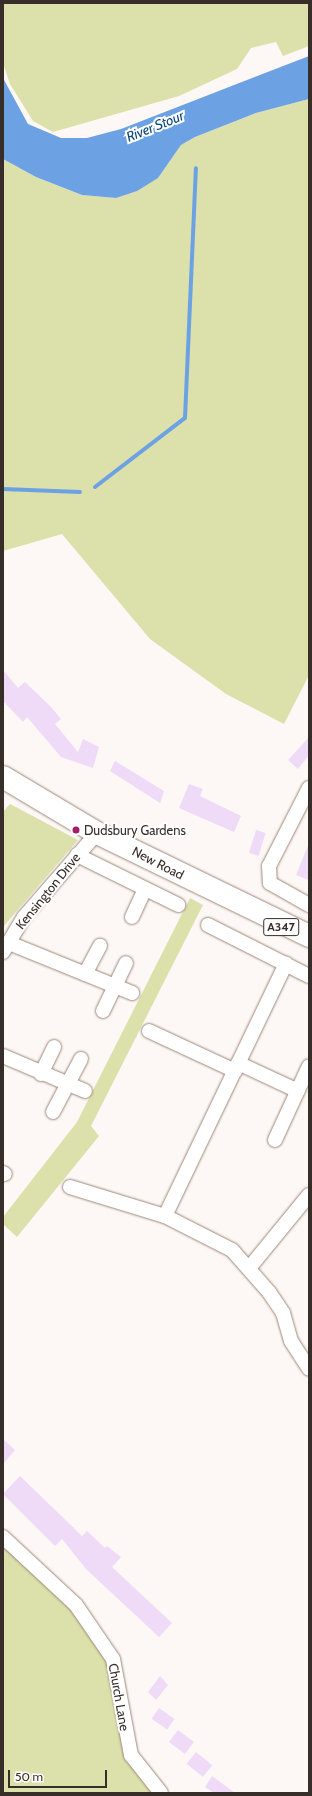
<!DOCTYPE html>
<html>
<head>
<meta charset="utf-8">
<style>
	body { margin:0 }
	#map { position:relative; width:312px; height:1796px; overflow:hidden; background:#fdf8f5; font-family:Cabin,sans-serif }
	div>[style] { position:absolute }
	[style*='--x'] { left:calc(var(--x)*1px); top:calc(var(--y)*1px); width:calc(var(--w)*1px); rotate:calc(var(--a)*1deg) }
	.green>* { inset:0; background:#dce0aa }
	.water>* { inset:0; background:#6ca2e4 }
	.stream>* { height:4px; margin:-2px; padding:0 2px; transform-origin:2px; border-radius:2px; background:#6ca2e4 }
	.building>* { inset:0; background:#efdaf8; transform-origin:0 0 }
	.roads { filter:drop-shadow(0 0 1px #9c877b) drop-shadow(0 0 1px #9c877b) }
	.minor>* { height:14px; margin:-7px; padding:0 7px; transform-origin:7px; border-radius:7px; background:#fff }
	.primary>* { height:22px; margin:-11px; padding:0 11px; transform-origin:11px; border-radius:11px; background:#fff }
	.dots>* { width:11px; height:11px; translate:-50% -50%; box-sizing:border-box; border:2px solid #fff; border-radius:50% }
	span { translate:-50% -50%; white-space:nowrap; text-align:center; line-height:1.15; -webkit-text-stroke:4px #fff; paint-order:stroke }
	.shield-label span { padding:1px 3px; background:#fff; border:1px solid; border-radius:3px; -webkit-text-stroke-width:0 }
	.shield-label { font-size:12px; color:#372e29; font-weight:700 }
	.poi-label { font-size:13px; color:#372e29 }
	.left { translate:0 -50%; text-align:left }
	.street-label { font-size:13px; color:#372e29 }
	.water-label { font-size:14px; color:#0b4580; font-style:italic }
	.frame { position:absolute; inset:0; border:4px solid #372e29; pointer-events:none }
	.scale { position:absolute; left:8px; top:1770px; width:99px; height:18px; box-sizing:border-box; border:2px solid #372e29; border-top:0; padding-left:5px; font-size:12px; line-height:14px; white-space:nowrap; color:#372e29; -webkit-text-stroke:3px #fff; paint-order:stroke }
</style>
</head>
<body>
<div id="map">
	<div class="green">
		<i style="clip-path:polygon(3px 3px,309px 3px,309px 46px,283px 56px,276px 42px,251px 48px,237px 69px,179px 96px,53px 132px,33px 121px,10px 84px,3px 63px)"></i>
		<i style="clip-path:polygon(309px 99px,309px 675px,284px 724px,226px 694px,150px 639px,62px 534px,3px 551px,3px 159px,36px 177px,82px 195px,116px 198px,158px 178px,181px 145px,195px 137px,256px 113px)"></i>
		<i style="clip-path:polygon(10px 804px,78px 840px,3px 927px,3px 812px)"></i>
		<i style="clip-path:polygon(190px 898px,203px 905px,91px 1126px,99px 1136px,17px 1237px,3px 1224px,3px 1217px,77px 1122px)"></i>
		<i style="clip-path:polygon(3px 1537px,39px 1570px,113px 1659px,131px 1755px,161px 1793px,3px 1793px)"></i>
	</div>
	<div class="water">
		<i style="clip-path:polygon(309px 56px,309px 99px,256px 113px,195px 137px,181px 145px,158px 178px,137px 191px,116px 198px,82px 195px,36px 177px,3px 159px,3px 78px,28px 124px,61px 138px,87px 138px,121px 129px)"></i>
	</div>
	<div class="stream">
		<i style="--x:95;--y:487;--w:113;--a:-37.5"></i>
		<i style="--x:185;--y:418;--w:250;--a:-87.5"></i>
		<i style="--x:3;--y:489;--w:77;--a:2.2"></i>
	</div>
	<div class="building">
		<i style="clip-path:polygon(3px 670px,18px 688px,25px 682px,51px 707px,61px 719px,55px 724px,78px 752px,83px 739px,99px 747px,93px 768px,61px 757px,27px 717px,23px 722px,3px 701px)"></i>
		<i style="clip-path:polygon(309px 737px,309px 755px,298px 769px,288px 760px)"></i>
		<i style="clip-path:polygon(115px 761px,164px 791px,160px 803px,110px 771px)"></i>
		<i style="clip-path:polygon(189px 784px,203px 789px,200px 796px,241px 816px,234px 832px,179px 808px)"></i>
		<i style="left:256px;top:830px;width:10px;height:24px;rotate:17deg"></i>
		<i style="clip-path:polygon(309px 843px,309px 880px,296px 875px)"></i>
		<i style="clip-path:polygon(3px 1439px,15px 1450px,3px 1464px)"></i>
		<i style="clip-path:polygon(20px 1476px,82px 1536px,87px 1531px,105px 1548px,107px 1546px,121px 1557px,112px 1567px,172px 1623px,159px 1637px,86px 1569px,62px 1539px,55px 1546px,3px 1494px)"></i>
		<i style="clip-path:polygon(160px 1676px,168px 1685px,156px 1700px,148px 1692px)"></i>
		<i style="left:159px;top:1708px;width:19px;height:13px;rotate:35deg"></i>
		<i style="left:178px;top:1730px;width:20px;height:15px;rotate:37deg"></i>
		<i style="left:196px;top:1752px;width:21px;height:15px;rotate:39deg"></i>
		<i style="clip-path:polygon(212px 1776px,235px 1793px,214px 1793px,205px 1787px)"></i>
	</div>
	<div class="roads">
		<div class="minor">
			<i style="--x:309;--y:788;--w:88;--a:117.1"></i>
			<i style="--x:269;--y:866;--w:17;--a:87"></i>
			<i style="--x:270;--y:883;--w:45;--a:29.4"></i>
			<i style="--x:77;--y:855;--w:113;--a:26.3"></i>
			<i style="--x:132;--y:917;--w:31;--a:-65"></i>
			<i style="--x:208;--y:925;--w:113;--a:26.8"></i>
			<i style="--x:9;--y:943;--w:133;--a:22.1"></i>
			<i style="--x:3;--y:952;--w:41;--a:-59"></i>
			<i style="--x:24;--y:917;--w:111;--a:-49"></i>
			<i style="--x:85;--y:974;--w:32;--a:-62"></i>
			<i style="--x:103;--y:1011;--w:53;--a:-64.4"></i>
			<i style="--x:149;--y:1031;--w:95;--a:24.9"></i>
			<i style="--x:3;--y:1056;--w:89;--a:23.1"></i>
			<i style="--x:238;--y:1063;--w:66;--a:25"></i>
			<i style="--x:41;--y:1074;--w:30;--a:-64"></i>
			<i style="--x:53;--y:1112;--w:60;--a:-62.2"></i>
			<i style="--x:275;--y:1140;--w:81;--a:-65.3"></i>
			<i style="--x:3;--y:1173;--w:2;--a:27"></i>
			<i style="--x:70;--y:1187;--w:99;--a:17"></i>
			<i style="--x:165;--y:1216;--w:75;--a:26.9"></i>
			<i style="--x:232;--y:1250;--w:56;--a:48.6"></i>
			<i style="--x:269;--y:1292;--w:25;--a:56"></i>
			<i style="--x:283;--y:1313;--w:29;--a:74"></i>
			<i style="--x:291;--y:1341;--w:33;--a:57"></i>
			<i style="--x:165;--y:1216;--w:280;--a:-64.4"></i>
			<i style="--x:250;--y:1267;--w:93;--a:-50.7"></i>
			<i style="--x:3;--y:1537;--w:100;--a:43"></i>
			<i style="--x:76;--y:1605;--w:65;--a:55.6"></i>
			<i style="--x:113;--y:1659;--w:98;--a:79.4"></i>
			<i style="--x:131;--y:1755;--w:48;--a:51.7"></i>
		</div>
		<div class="primary">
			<i style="--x:3;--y:777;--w:109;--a:30.8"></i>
			<i style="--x:97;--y:833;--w:236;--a:25.9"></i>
		</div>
	</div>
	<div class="dots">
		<i style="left:76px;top:830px;background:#a31d69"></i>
	</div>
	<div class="shield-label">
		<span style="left:281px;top:927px">A347</span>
	</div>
	<div class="poi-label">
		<span class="left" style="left:84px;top:830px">Dudsbury Gardens</span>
	</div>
	<div class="street-label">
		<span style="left:158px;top:863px;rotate:27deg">New Road</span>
		<span style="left:48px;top:891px;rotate:-51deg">Kensington Drive</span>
		<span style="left:119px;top:1697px;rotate:80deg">Church Lane</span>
	</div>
	<div class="water-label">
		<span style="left:155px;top:126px;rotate:-22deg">River Stour</span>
	</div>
	<div class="frame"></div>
	<div class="scale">50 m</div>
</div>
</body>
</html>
